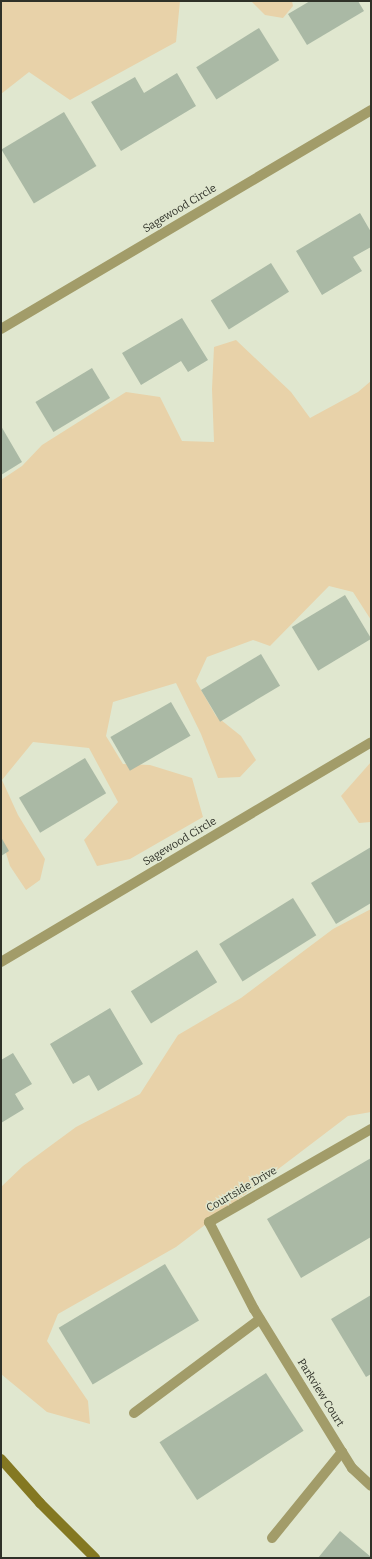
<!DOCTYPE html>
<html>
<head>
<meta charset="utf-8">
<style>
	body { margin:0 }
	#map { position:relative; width:372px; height:1559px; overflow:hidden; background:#e0e7cf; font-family:Bitter,serif }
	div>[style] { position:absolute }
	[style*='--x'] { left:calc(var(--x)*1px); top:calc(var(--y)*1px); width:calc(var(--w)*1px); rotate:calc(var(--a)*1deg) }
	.green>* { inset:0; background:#e8d2a9 }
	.building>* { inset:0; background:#aab9a5; transform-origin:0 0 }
	.lane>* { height:10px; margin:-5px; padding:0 5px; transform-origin:5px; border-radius:5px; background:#a29c69 }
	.street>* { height:10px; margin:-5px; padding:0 5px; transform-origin:5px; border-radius:5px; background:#a29c69 }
	.secondary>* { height:10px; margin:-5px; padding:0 5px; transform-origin:5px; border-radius:5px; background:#847822 }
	span { translate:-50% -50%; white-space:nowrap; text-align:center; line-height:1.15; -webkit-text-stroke:3px #e0e7cf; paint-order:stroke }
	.street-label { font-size:11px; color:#2f3128 }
	.frame { position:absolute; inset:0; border:2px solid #2f3128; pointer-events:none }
</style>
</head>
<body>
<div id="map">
	<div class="green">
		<i style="clip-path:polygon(1px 1px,180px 1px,176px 42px,70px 100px,29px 72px,1px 94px)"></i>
		<i style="clip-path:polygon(251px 1px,292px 1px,293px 6px,283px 18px,265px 15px)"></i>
		<i style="clip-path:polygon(236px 340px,291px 392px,310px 418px,358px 392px,371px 381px,371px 620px,353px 592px,329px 586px,270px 646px,253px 640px,207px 657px,196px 681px,216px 716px,241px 736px,256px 760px,240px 777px,218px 778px,201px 734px,176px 683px,113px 702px,106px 736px,123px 764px,150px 765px,192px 778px,203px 817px,130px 859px,97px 866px,84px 840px,118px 802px,89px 748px,33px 742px,2px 780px,18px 815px,45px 859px,40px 880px,26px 890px,10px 866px,1px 837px,1px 480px,22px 466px,42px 445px,126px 392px,160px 397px,182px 441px,214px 442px,212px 389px,214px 347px)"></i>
		<i style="clip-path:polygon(371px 762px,371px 822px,359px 823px,341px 796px)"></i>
		<i style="clip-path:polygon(371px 909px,371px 1112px,348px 1116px,176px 1247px,58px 1314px,47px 1341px,88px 1401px,90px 1424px,47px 1412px,1px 1374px,1px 1187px,23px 1166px,76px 1127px,140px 1094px,178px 1035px,241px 998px,333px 929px)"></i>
	</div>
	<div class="building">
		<i style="clip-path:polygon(310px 1px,358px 1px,364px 11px,307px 45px,288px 14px)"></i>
		<i style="left:259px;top:28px;width:38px;height:74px;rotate:58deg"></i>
		<i style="clip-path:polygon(177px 73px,196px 106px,121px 151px,91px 102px,135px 77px,144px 93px)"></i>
		<i style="left:64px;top:112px;width:63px;height:73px;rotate:59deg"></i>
		<i style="clip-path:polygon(360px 213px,371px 232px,371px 247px,353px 257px,362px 271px,322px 295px,296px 251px)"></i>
		<i style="left:271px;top:263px;width:34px;height:71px;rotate:58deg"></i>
		<i style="clip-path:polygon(182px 318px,208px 360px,188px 372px,181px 361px,141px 385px,122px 353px)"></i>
		<i style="left:92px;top:368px;width:35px;height:66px;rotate:59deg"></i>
		<i style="clip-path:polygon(1px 426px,22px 462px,1px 475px)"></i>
		<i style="left:345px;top:595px;width:51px;height:62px;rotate:59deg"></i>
		<i style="left:261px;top:654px;width:37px;height:70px;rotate:59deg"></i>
		<i style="left:171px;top:702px;width:39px;height:70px;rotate:60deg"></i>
		<i style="left:85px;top:758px;width:41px;height:77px;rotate:59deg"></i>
		<i style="clip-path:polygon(1px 837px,9px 851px,1px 856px)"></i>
		<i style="clip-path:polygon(371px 847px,371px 903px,336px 924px,311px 883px)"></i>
		<i style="left:293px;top:898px;width:44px;height:87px;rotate:58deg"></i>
		<i style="left:197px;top:950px;width:38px;height:78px;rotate:58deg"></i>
		<i style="clip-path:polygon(110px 1008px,143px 1064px,98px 1091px,89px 1075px,73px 1084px,50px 1044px)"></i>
		<i style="clip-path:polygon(13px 1053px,32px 1084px,15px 1094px,24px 1109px,1px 1123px,1px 1060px)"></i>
		<i style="clip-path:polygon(371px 1158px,371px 1237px,301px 1278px,267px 1219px)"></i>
		<i style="left:165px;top:1264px;width:66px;height:124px;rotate:59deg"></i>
		<i style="clip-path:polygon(371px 1295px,371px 1374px,366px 1377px,331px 1319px)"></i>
		<i style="left:266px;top:1373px;width:69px;height:127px;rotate:57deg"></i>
		<i style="clip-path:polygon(340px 1531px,371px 1557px,371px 1558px,318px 1558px)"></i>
	</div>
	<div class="lane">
		<i style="--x:134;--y:1413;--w:157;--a:-36.7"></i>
		<i style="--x:272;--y:1538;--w:111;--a:-50.9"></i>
	</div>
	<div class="street">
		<i style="--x:1;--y:329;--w:430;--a:-30.6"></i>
		<i style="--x:1;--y:962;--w:430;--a:-30.7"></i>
		<i style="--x:371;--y:1129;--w:187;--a:150.1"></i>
		<i style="--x:209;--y:1222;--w:98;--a:62.7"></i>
		<i style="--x:254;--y:1309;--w:168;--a:58.4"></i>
		<i style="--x:342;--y:1452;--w:19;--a:58"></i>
		<i style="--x:352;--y:1468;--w:26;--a:43"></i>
	</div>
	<div class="secondary">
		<i style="--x:1;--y:1459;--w:59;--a:48.4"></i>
		<i style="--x:40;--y:1503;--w:78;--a:45"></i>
	</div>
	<div class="street-label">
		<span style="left:180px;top:209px;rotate:-31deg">Sagewood Circle</span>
		<span style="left:180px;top:842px;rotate:-31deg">Sagewood Circle</span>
		<span style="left:242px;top:1190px;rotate:-30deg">Courtside Drive</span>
		<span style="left:320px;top:1393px;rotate:58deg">Parkview Court</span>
	</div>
	<div class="frame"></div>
</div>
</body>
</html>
